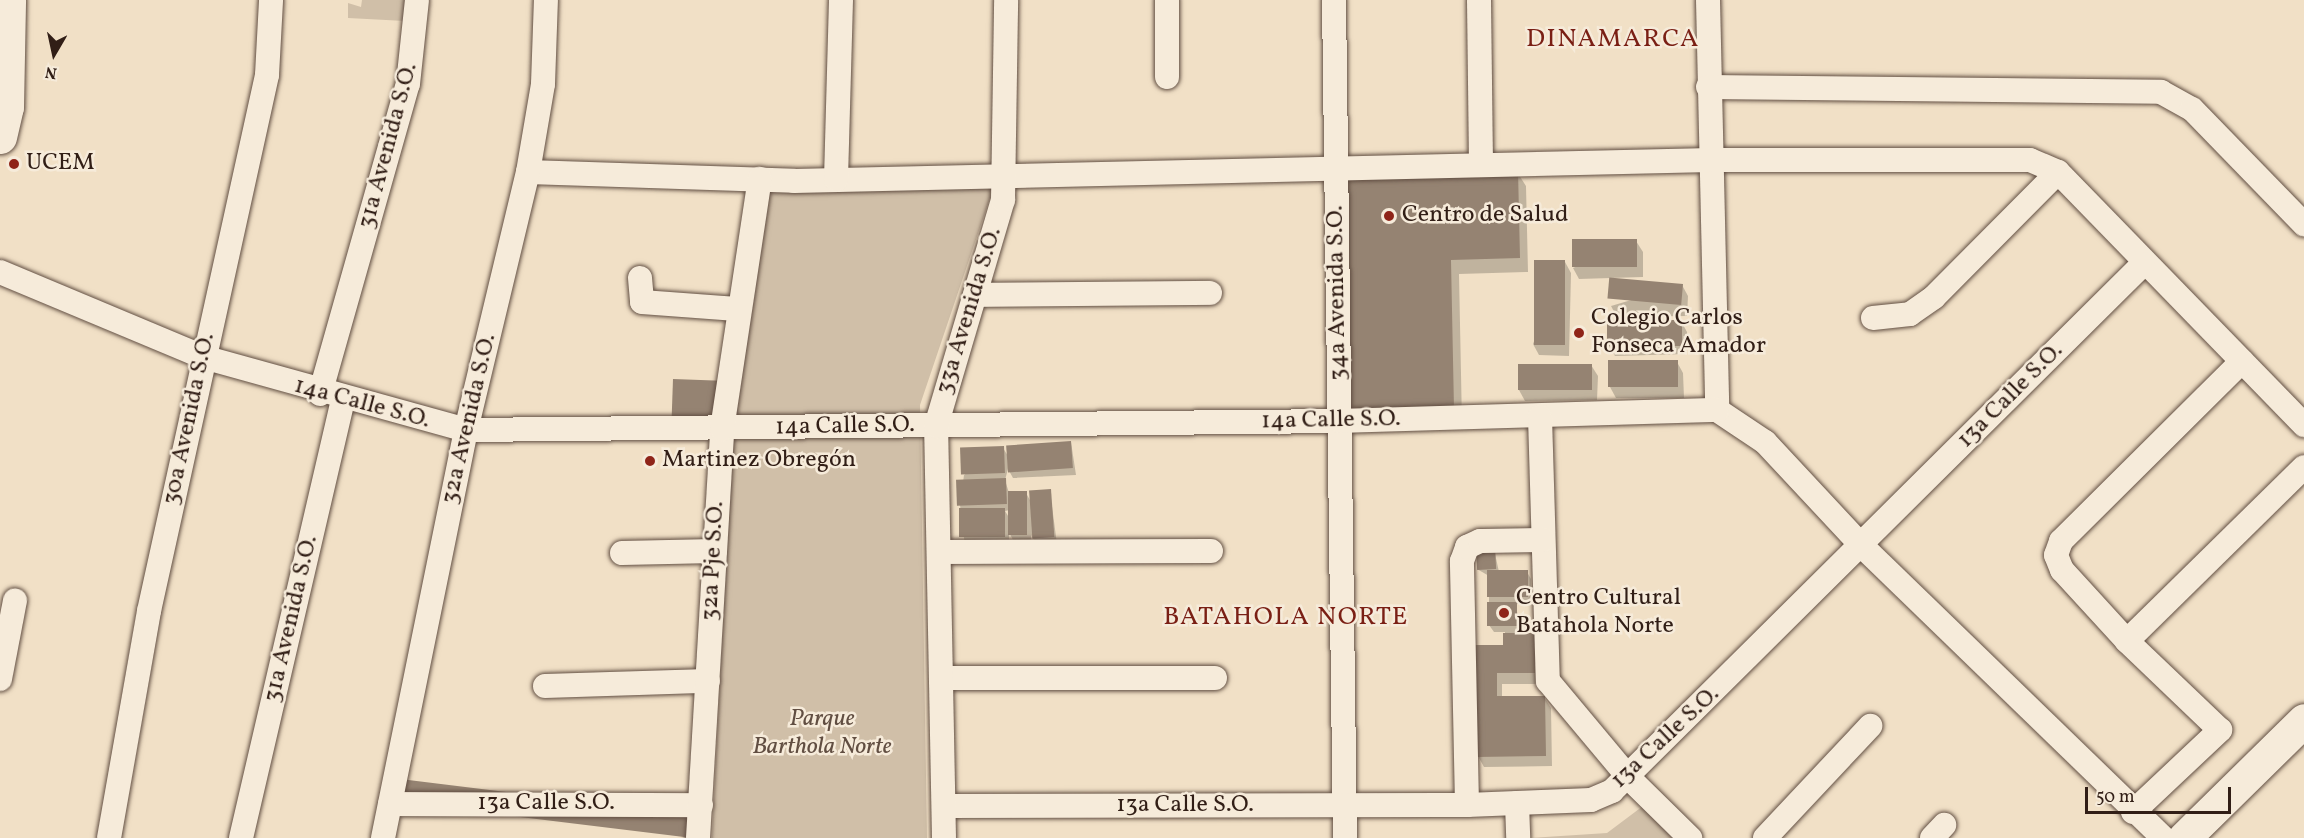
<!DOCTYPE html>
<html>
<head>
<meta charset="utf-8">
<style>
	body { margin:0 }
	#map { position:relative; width:2304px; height:838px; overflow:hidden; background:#f1e0c6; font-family:Vollkorn,serif }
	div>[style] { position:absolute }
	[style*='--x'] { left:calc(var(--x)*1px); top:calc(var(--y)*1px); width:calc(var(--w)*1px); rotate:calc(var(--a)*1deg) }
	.green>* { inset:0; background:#d0bfa8 }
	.shadow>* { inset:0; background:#0003 }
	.building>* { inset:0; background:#958372; transform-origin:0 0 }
	.roads { filter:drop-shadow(0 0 2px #614e42) drop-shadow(0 0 2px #614e42) }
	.street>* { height:24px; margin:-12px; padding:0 12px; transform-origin:12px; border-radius:12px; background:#f6ebda }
	.secondary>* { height:33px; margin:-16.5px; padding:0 16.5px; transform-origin:16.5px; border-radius:16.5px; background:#f6ebda }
	.dots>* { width:16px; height:16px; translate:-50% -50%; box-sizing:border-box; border:3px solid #f6ebda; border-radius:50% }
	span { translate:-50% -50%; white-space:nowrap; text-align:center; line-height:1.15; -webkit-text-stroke:5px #f6ebda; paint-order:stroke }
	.street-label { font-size:24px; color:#311e16 }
	.poi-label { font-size:24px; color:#311e16 }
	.left { translate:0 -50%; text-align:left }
	.park-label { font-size:24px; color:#614e42; font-style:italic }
	.neighbourhood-label { font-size:26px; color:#7a1f14; letter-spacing:1.5px }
	.north { position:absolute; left:24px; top:24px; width:60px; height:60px; -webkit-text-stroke:4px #f6ebda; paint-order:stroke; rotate:189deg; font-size:16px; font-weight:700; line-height:24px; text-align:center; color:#311e16 }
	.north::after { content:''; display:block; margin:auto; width:21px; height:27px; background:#311e16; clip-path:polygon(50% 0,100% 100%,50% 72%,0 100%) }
	.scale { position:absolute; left:2085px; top:787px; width:146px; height:27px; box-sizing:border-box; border:3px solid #311e16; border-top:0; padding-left:8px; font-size:18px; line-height:21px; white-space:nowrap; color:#311e16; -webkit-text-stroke:4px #f6ebda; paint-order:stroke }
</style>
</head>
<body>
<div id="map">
	<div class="green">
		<i style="clip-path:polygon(362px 0,405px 0,405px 21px,348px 18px,348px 3px,361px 7px)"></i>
		<i style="clip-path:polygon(971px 184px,993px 189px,920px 405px,927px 838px,712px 838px,732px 445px,766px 192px)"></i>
		<i style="clip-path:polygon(1651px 800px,1690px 838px,1530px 838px,1607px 833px)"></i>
	</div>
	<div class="shadow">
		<i style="clip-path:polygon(1517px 172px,1526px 186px,1528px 272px,1459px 274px,1462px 423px,1343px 174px)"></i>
		<i style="clip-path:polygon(1636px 241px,1643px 252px,1643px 277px,1579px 279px,1573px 268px)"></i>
		<i style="clip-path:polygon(1565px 262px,1571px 273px,1569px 356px,1539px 355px,1533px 344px)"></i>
		<i style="clip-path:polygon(1682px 285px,1688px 296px,1687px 316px,1617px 317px,1611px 306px)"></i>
		<i style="clip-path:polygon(1681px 321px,1687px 332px,1686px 354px,1615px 356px,1608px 345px)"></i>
		<i style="clip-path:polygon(1677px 362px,1683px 373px,1684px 398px,1616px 398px,1610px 387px)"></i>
		<i style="clip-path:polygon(1591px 365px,1598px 376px,1597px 400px,1525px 401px,1519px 390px)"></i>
		<i style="clip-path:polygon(evenodd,1071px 442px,1076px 475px,1013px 478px,1008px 469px,1005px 480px,1009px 493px,1026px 493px,1031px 502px,1050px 491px,1057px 544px,1037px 545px,1031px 535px,1031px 542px,1014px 542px,1009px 532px,1009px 544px,965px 546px,960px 505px,964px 475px,1003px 448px,1008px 456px,1071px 442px,1010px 510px,1010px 519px,1005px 511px,1010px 510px)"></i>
		<i style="clip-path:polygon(1477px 549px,1494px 549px,1499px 572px,1527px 572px,1531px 579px,1531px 604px,1516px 604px,1520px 632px,1510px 635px,1534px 635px,1540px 684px,1502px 684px,1502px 698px,1544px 697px,1551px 708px,1552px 766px,1484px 767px,1478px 756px,1476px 684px,1505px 647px,1505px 632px,1494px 632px,1489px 625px,1489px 576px,1477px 569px)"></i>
	</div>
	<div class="building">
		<i style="clip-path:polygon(1518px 170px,1520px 258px,1451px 260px,1454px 409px,1349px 411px,1341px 172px)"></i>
		<i style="left:1637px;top:239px;width:28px;height:65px;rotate:90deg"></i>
		<i style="left:1534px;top:260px;width:31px;height:85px"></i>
		<i style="left:1683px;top:284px;width:21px;height:74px;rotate:95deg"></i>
		<i style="left:1607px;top:320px;width:75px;height:26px"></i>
		<i style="left:1678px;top:360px;width:27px;height:70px;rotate:90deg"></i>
		<i style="left:1518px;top:364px;width:74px;height:26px"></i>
		<i style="left:673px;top:379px;width:48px;height:46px;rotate:2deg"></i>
		<i style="left:1071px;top:441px;width:27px;height:65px;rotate:86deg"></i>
		<i style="left:1004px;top:446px;width:27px;height:44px;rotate:88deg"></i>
		<i style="left:1006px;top:478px;width:26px;height:50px;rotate:88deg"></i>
		<i style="left:1051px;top:489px;width:48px;height:22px;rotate:86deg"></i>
		<i style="left:1008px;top:491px;width:19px;height:44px"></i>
		<i style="left:1005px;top:508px;width:29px;height:46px;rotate:90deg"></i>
		<i style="left:1495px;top:547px;width:22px;height:19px;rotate:87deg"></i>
		<i style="left:1528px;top:570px;width:27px;height:41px;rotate:90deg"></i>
		<i style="left:1487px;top:602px;width:30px;height:24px"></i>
		<i style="clip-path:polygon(1503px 633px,1535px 633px,1535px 673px,1497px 673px,1497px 696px,1545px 696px,1546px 756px,1476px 757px,1467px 645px,1503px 645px)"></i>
		<i style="left:693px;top:815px;width:23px;height:297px;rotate:97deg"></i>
	</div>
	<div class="roads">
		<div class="street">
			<i style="--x:1334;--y:0;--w:838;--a:89.25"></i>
			<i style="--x:1479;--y:0;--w:165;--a:89.3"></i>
			<i style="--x:1708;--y:0;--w:410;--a:88.7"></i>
			<i style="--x:1717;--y:410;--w:58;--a:33.7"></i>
			<i style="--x:1765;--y:442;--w:142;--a:47"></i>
			<i style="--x:1862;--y:546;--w:419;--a:44.1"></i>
			<i style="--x:1167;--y:77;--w:77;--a:-90"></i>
			<i style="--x:1708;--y:87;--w:453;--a:0.6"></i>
			<i style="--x:2161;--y:92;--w:35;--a:29"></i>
			<i style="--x:2192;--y:109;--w:161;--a:45.8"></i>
			<i style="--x:528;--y:172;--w:266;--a:1.9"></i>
			<i style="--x:794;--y:181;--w:918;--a:-1.31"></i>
			<i style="--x:1712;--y:160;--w:318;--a:0"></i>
			<i style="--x:2030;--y:160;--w:30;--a:23"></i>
			<i style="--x:2058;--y:172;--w:353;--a:45.8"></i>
			<i style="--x:836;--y:179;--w:179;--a:-88.4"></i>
			<i style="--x:0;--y:272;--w:220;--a:22.7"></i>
			<i style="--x:203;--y:357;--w:273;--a:15.5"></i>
			<i style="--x:466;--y:430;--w:875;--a:-0.59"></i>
			<i style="--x:1341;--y:421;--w:376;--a:-1.7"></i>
			<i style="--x:640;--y:278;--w:24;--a:85"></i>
			<i style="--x:642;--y:302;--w:95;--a:4.2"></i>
			<i style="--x:975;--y:295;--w:235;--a:-0.5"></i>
			<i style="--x:1873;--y:318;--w:37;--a:-6"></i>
			<i style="--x:1910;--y:314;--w:29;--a:-35"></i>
			<i style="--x:1934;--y:297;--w:176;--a:-45.2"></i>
			<i style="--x:320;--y:394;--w:322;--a:-74.2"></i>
			<i style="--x:408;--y:84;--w:84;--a:-83.9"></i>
			<i style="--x:1540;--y:417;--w:264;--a:88.3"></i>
			<i style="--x:1548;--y:681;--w:126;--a:50.1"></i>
			<i style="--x:1629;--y:778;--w:86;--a:44.5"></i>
			<i style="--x:939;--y:552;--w:272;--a:-0.2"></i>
			<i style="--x:622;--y:553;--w:93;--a:-1.2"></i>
			<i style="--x:2127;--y:641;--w:248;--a:-44.5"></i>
			<i style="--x:942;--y:678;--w:273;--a:0"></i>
			<i style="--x:0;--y:679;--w:80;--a:-79.2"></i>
			<i style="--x:545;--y:686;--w:163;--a:-1.8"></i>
			<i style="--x:1517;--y:803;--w:35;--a:88"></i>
			<i style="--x:390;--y:804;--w:311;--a:0.2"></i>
			<i style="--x:1467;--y:805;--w:244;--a:-91.2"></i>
			<i style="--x:1462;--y:561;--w:15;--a:-70"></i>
			<i style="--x:1467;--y:547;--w:14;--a:-25"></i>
			<i style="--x:1480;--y:541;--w:63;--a:-0.9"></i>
			<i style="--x:944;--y:806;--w:523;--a:-0.11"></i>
			<i style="--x:1467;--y:805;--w:124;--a:-2.3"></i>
			<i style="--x:1591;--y:800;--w:23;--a:-23"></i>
			<i style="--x:1612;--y:791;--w:748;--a:-44.78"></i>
			<i style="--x:2133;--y:812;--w:120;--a:-43.3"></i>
			<i style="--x:2220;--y:730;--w:129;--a:-136.3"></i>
			<i style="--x:2127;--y:641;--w:96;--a:-132.5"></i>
			<i style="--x:2062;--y:570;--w:16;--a:-112"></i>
			<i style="--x:2056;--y:555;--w:15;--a:-70"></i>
			<i style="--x:2061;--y:541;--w:255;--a:-44.8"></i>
			<i style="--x:109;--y:838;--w:230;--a:-80"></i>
			<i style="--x:149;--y:611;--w:549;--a:-77.58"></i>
			<i style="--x:267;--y:75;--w:75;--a:-86.9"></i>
			<i style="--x:241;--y:838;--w:451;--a:-76.9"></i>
			<i style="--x:383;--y:838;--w:416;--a:-78.5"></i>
			<i style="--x:466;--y:430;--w:265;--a:-76.5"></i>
			<i style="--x:528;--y:172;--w:89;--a:-80.3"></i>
			<i style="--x:543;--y:84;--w:84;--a:-88"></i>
			<i style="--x:698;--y:838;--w:410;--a:-86.6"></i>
			<i style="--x:722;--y:429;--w:253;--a:-81.4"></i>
			<i style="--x:944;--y:838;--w:412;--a:-91.1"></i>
			<i style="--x:936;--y:426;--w:236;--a:-73.5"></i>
			<i style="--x:1003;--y:200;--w:200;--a:-89.1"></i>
			<i style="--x:1765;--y:838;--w:154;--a:-46.8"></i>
			<i style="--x:1932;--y:838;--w:18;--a:-47"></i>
		</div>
		<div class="secondary">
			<i style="--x:0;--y:137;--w:31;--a:-77"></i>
			<i style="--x:7;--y:107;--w:107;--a:-88.9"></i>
			<i style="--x:2184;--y:838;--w:168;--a:-44.5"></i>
		</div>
	</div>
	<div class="dots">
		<i style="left:14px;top:164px;background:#8f2418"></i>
		<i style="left:1389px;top:216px;background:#8f2418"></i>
		<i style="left:1579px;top:333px;background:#8f2418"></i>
		<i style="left:650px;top:461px;background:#8f2418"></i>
		<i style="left:1504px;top:613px;background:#8f2418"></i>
	</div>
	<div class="street-label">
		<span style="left:389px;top:146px;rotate:-75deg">31a Avenida S.O.</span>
		<span style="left:1338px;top:293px;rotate:-91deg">34a Avenida S.O.</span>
		<span style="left:970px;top:311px;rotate:-73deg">33a Avenida S.O.</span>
		<span style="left:2011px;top:396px;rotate:-45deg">13a Calle S.O.</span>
		<span style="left:362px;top:404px;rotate:15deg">14a Calle S.O.</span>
		<span style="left:190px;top:419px;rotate:-78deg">30a Avenida S.O.</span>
		<span style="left:470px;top:419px;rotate:-77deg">32a Avenida S.O.</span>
		<span style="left:1331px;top:421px;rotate:-1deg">14a Calle S.O.</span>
		<span style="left:845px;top:427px;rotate:-1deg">14a Calle S.O.</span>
		<span style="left:714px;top:561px;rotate:-87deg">32a Pje S.O.</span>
		<span style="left:292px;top:619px;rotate:-77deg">31a Avenida S.O.</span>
		<span style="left:1666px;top:738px;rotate:-43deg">13a Calle S.O.</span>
		<span style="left:546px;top:804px">13a Calle S.O.</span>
		<span style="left:1185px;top:806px">13a Calle S.O.</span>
	</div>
	<div class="poi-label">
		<span class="left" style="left:26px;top:164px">UCEM</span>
		<span class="left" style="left:1402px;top:216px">Centro de Salud</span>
		<span class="left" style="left:1591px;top:333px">Colegio Carlos<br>Fonseca Amador</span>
		<span class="left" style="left:662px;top:461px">Martinez Obregón</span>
		<span class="left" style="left:1516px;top:613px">Centro Cultural<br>Batahola Norte</span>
	</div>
	<div class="park-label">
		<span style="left:822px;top:734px">Parque<br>Barthola Norte</span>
	</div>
	<div class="neighbourhood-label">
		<span style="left:1613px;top:40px">DINAMARCA</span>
		<span style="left:1286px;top:618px">BATAHOLA NORTE</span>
	</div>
	<div class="north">N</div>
	<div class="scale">50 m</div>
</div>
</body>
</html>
